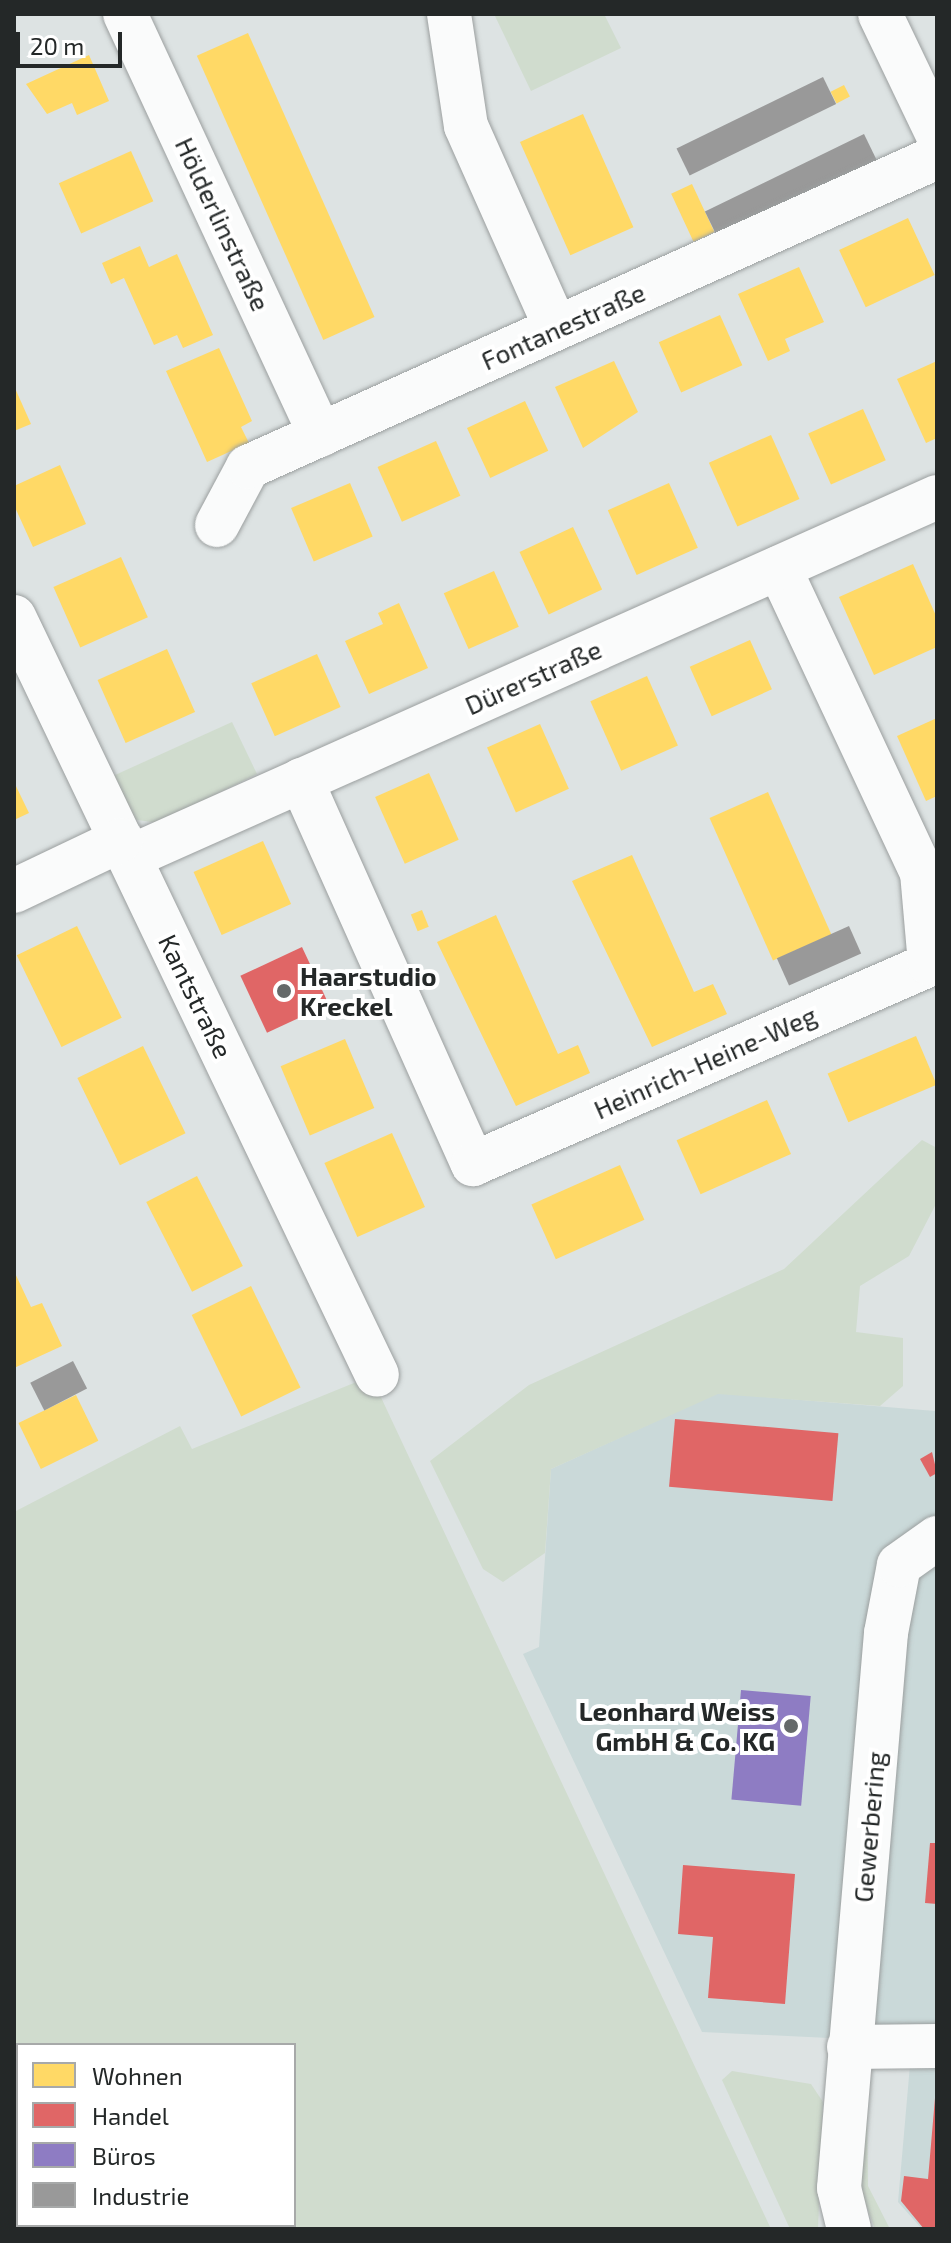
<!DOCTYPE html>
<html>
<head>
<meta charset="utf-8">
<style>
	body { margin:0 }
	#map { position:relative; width:951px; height:2243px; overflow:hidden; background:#dde3e3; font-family:"Exo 2",sans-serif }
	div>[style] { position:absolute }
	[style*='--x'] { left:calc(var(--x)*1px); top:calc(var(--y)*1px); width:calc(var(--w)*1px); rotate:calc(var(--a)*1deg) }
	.built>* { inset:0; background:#cad9d9 }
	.green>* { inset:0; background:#d0dcce }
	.homes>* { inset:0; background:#ffd966; transform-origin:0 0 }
	.shops>* { inset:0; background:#e06666; transform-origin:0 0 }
	.offices>* { inset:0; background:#8e7cc3; transform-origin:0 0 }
	.industry>* { inset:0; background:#999; transform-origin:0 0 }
	.roads { filter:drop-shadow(0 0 2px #9b9f9f) drop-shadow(0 0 2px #9b9f9f) }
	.minor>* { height:44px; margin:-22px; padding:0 22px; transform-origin:22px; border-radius:22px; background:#fafbfb }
	.dots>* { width:22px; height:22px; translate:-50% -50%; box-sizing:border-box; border:4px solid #fff; border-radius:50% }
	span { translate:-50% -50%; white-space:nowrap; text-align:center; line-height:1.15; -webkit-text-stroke:8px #fff; paint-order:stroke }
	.street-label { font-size:26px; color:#242828 }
	.poi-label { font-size:26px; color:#242828; font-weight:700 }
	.left { translate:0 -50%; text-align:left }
	.right { translate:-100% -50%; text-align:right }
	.frame { position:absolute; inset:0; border:16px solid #242828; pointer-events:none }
	.legend { position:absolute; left:16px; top:2043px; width:280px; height:184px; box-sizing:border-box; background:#fff; border:2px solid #a7a9a9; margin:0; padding:10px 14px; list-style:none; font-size:24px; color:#242828 }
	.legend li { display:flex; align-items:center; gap:16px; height:40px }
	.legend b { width:40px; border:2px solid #a7a9a9 }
	.scale { position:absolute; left:16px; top:32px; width:106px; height:36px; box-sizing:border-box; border:4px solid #242828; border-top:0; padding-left:10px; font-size:24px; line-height:28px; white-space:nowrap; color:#242828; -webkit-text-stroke:6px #fff; paint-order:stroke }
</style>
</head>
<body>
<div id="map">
	<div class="built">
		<i style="clip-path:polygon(937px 1389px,937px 2229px,922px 2229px,898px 2202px,912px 2042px,702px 2032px,523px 1654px,539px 1647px,551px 1469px,718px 1393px,935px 1411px)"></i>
	</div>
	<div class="green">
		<i style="clip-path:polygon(494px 14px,604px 14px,621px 48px,531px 91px)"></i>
		<i style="clip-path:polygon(232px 722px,257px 774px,158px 823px,131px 819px,104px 780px)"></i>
		<i style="clip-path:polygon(922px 1140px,937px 1148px,937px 1202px,909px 1256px,860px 1286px,856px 1332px,903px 1338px,903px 1386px,880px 1406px,718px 1394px,551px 1469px,545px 1553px,503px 1582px,483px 1569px,430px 1461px,529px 1385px,784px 1269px)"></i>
		<i style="clip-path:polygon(evenodd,371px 1376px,771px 2229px,14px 2229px,14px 1512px,180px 1426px,192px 1449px,371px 1376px,18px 2045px,294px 2045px,294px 2225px,18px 2225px,18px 2045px)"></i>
		<i style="clip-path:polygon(732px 2071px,811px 2084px,823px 2102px,818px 2229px,790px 2229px,722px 2080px)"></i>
		<i style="clip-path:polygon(867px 2104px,868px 2186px,890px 2229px,875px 2229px,858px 2183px)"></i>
	</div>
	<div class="homes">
		<i style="left:248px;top:33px;width:311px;height:56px;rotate:66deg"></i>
		<i style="clip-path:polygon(89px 55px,109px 101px,77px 115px,72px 103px,47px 114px,26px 84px)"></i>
		<i style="left:844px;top:85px;width:13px;height:15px;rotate:63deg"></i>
		<i style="left:583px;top:114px;width:124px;height:69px;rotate:66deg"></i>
		<i style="left:131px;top:151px;width:55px;height:79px;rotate:66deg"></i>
		<i style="left:692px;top:184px;width:53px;height:23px;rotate:65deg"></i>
		<i style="left:908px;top:218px;width:63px;height:76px;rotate:65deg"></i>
		<i style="clip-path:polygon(140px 246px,149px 267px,177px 254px,213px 335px,183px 348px,177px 335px,154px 345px,124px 278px,111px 284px,102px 263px)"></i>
		<i style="clip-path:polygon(799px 267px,824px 322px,785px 339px,790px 351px,768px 361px,738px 294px)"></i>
		<i style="left:720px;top:315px;width:55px;height:67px;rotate:66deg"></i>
		<i style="clip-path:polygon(219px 348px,252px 421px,241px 427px,249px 443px,207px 462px,166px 371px)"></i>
		<i style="clip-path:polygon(614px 361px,638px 412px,583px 448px,555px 387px)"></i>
		<i style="clip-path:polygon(937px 361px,937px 438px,926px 443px,897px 379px)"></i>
		<i style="clip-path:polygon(14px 386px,31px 424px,14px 431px)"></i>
		<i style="left:525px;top:401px;width:55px;height:64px;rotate:65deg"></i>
		<i style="left:863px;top:409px;width:56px;height:60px;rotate:66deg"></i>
		<i style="left:771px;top:435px;width:70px;height:68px;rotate:66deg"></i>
		<i style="left:436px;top:441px;width:60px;height:64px;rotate:66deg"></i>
		<i style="clip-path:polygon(60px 465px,86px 524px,33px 547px,14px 505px,14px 486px)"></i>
		<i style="left:350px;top:483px;width:58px;height:64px;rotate:67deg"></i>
		<i style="left:669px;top:483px;width:71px;height:67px;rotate:66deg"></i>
		<i style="left:573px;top:527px;width:69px;height:59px;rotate:65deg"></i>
		<i style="left:121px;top:557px;width:66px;height:74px;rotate:66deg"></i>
		<i style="clip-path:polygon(913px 564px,937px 618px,937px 647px,874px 675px,839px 597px)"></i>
		<i style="left:494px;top:571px;width:61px;height:55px;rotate:66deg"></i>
		<i style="clip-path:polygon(399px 603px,428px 668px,369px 694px,345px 641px,383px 624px,378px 613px)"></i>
		<i style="left:750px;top:640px;width:54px;height:66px;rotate:66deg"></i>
		<i style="left:167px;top:649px;width:69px;height:76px;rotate:66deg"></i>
		<i style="left:317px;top:654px;width:58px;height:72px;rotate:66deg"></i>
		<i style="left:647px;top:676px;width:76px;height:62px;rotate:66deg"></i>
		<i style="clip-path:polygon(937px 718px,937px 796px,926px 801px,897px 736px)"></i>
		<i style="left:540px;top:724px;width:71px;height:58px;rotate:66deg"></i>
		<i style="left:429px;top:773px;width:73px;height:59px;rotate:66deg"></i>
		<i style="clip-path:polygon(14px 782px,29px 813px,14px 820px)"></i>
		<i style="left:768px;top:792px;width:156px;height:64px;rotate:66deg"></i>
		<i style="left:263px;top:841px;width:69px;height:76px;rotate:66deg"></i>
		<i style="clip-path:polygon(632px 855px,694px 992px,713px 984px,727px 1014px,652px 1047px,572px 881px)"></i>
		<i style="left:422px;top:910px;width:18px;height:12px;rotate:68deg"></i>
		<i style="clip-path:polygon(496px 915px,558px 1054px,578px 1045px,590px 1073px,516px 1106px,437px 942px)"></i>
		<i style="left:77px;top:926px;width:102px;height:67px;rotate:64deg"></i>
		<i style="left:916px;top:1036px;width:53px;height:96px;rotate:67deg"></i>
		<i style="left:345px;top:1039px;width:75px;height:70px;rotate:67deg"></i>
		<i style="left:143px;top:1046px;width:97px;height:73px;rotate:64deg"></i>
		<i style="left:767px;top:1100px;width:59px;height:99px;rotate:66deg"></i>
		<i style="left:392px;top:1133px;width:81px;height:74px;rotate:66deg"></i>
		<i style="left:620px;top:1165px;width:60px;height:97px;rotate:66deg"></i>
		<i style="left:197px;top:1176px;width:101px;height:57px;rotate:63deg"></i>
		<i style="clip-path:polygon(14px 1271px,31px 1307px,42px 1303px,62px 1346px,14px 1368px)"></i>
		<i style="left:251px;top:1286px;width:113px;height:66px;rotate:64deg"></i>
		<i style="left:76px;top:1395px;width:51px;height:64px;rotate:64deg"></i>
	</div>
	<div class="shops">
		<i style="left:302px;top:947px;width:63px;height:68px;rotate:65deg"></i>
		<i style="left:675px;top:1419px;width:164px;height:68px;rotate:5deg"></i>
		<i style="clip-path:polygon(932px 1452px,937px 1473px,930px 1477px,920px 1459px)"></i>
		<i style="clip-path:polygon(930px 1843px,937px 1843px,937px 1904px,925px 1903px)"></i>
		<i style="clip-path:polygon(683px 1865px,795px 1874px,785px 2004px,708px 1998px,713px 1937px,678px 1934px)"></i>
		<i style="clip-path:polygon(935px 2098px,937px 2229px,924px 2229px,901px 2201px,904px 2176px,928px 2179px)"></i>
	</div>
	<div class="offices">
		<i style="left:741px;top:1690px;width:70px;height:110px;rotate:5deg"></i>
	</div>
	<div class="industry">
		<i style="left:823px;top:77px;width:30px;height:163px;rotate:64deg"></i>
		<i style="left:864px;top:134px;width:30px;height:177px;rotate:64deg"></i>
		<i style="left:849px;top:926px;width:30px;height:79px;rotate:66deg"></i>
		<i style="left:73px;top:1361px;width:31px;height:48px;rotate:63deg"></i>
	</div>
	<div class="roads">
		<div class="minor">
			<i style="--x:125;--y:14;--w:464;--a:65.1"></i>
			<i style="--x:449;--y:14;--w:113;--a:81.4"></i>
			<i style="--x:466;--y:126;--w:221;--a:66"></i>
			<i style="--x:880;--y:14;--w:132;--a:64.4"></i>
			<i style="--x:217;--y:525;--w:66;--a:-61.9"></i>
			<i style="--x:248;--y:467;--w:756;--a:-24.22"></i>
			<i style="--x:14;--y:617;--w:840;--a:64.41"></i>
			<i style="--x:301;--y:780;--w:421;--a:65.9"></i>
			<i style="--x:473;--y:1164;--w:499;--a:-23.6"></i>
			<i style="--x:930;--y:964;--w:91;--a:-95"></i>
			<i style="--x:922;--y:873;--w:337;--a:-115.1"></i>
			<i style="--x:130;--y:857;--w:884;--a:-24.04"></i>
			<i style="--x:14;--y:891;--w:119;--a:-25.5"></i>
			<i style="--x:849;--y:2047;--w:88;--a:-0.7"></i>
			<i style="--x:849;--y:2229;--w:42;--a:-103.7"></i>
			<i style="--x:839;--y:2188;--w:557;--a:-85.16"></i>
			<i style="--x:886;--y:1633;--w:69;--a:-79.2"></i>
			<i style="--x:899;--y:1565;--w:47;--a:-35.4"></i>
		</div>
	</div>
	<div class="dots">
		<i style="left:284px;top:991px;background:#656969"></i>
		<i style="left:791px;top:1726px;background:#656969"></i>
	</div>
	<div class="street-label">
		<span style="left:223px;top:224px;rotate:65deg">Hölderlinstraße</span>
		<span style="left:563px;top:326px;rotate:-24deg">Fontanestraße</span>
		<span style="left:533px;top:677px;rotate:-24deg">Dürerstraße</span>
		<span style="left:196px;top:996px;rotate:64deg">Kantstraße</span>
		<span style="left:705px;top:1062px;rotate:-24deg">Heinrich-Heine-Weg</span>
		<span style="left:869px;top:1827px;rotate:-85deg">Gewerbering</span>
	</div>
	<div class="poi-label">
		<span class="left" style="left:300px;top:991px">Haarstudio<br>Kreckel</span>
		<span class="right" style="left:775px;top:1726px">Leonhard Weiss<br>GmbH &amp; Co. KG</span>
	</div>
	<div class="frame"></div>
	<ul class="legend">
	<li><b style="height:22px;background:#ffd966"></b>Wohnen</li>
	<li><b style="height:22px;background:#e06666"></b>Handel</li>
	<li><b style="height:22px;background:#8e7cc3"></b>Büros</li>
	<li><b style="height:22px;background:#999"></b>Industrie</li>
	</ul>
	<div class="scale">20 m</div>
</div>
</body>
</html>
